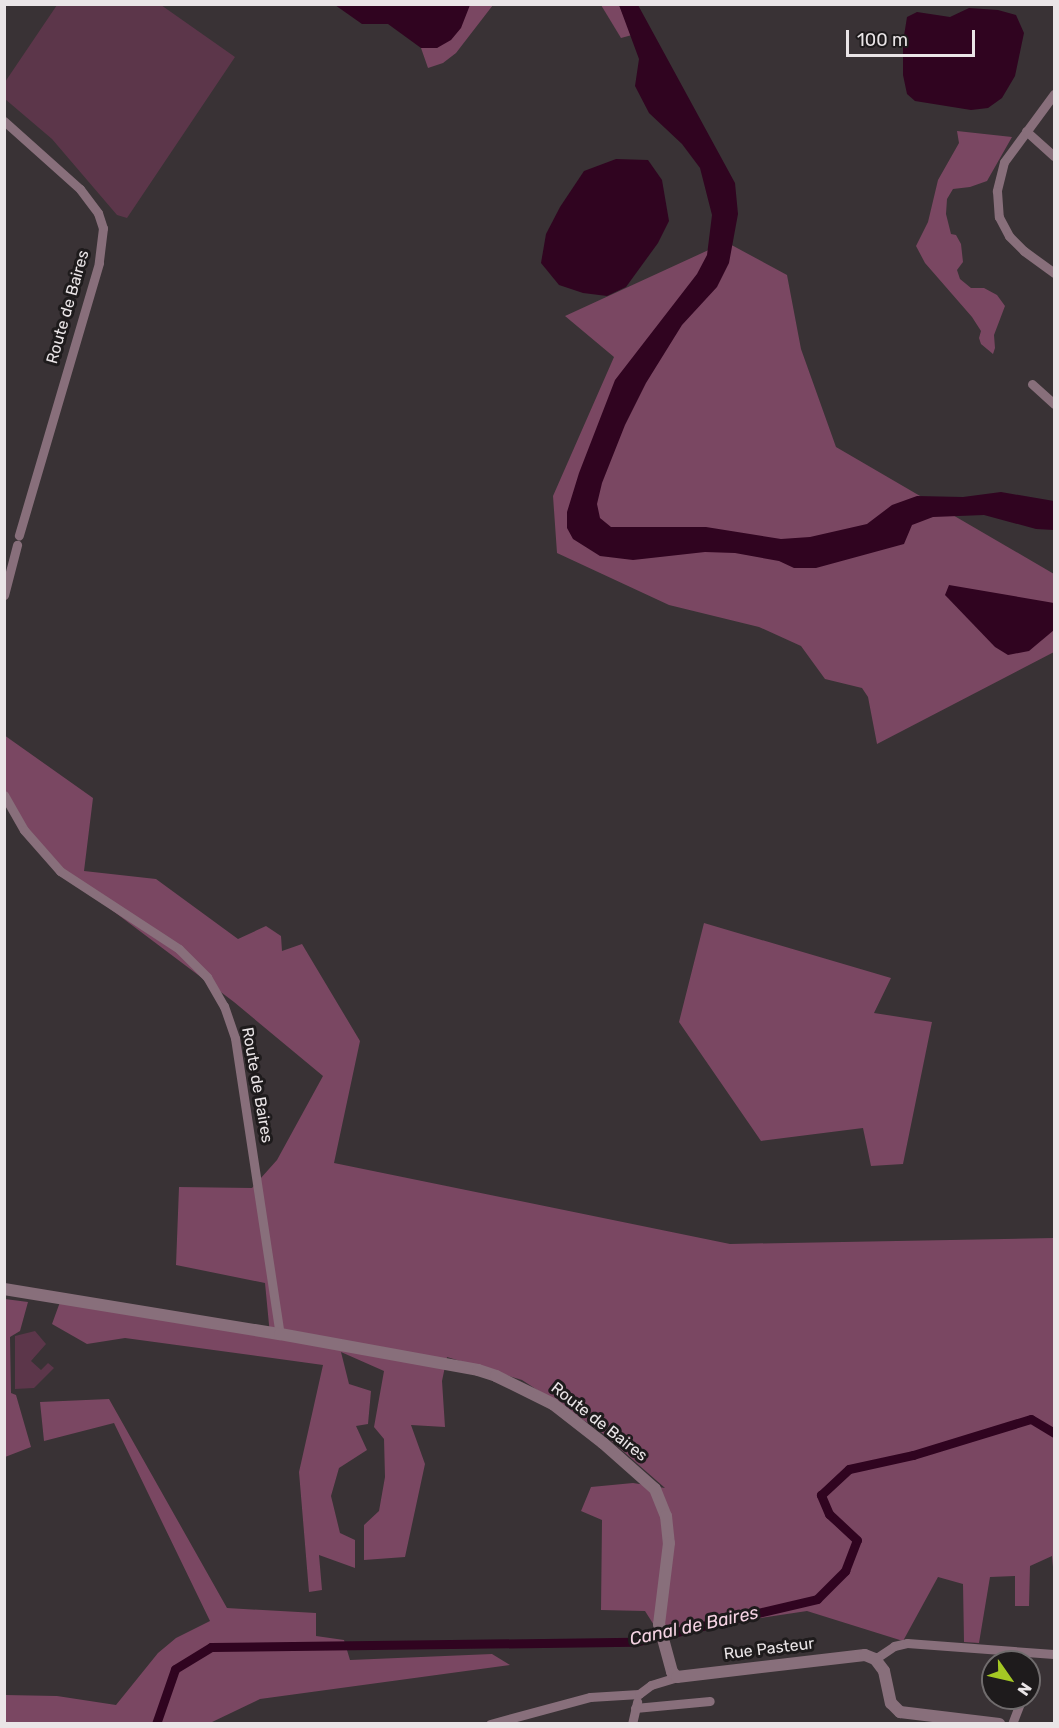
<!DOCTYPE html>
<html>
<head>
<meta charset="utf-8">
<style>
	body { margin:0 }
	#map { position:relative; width:1059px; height:1728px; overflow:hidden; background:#393235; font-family:Rubik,sans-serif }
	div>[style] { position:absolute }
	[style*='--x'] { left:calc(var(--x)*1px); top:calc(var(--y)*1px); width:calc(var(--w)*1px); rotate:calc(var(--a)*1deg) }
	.green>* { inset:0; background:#5c364a }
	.forest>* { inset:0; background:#7a4762 }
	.water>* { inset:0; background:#300420 }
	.canal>* { height:9px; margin:-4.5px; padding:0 4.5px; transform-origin:4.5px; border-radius:4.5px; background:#300420 }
	.minor>* { height:9px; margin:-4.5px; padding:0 4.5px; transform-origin:4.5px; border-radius:4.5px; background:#886f7b }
	.tertiary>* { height:12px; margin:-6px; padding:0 6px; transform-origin:6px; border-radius:6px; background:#886f7b }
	span { translate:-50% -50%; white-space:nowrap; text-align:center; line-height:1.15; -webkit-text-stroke:6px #1e1b1c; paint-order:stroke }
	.street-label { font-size:16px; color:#eae5e7 }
	.water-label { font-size:18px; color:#f5d3e3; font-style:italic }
	.frame { position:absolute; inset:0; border:6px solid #eae5e7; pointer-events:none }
	.north { position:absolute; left:981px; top:1650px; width:60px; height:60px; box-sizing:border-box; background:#1e1b1c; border:2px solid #706c6d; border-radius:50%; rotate:124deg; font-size:16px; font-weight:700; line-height:24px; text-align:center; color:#eae5e7 }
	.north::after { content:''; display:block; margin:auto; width:21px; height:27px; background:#a4c824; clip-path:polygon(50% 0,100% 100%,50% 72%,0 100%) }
	.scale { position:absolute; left:846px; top:30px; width:129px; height:27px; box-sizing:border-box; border:3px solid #eae5e7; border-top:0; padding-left:8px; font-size:18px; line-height:21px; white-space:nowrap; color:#eae5e7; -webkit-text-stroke:4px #1e1b1c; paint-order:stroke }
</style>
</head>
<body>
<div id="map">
	<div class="green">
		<i style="clip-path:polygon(57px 5px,161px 5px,235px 57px,127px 218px,117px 215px,52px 139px,5px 99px,5px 82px)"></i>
		<i style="clip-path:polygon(35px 1331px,46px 1344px,31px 1361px,41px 1370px,48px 1363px,54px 1368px,34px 1388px,15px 1389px,15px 1336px)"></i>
	</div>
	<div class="forest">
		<i style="clip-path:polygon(470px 5px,493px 5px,456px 53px,443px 63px,428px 68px,421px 48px,437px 48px)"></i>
		<i style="clip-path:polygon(601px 5px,619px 5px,632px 35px,621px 38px)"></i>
		<i style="clip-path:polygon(957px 131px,1012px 137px,987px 181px,970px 187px,953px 189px,947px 199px,946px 214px,951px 234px,956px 235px,961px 244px,963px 262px,957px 270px,960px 279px,971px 288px,984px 288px,997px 295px,1005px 306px,994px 335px,995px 348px,993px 354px,981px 344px,979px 338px,981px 331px,972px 317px,925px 263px,916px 246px,928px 222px,938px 180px,959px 143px)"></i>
		<i style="clip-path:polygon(726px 242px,787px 275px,801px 349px,836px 447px,1054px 574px,1054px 652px,877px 744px,868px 697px,862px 688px,825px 679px,801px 646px,759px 627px,669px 605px,557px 553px,553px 496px,614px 357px,565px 316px)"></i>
		<i style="clip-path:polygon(4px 735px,93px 798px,84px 871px,156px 879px,238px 939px,266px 926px,281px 936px,282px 951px,302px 944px,360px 1041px,334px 1163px,730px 1244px,1054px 1238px,1054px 1578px,1052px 1556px,1030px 1566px,1029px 1606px,1015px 1606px,1015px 1576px,990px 1577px,979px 1643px,964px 1642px,963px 1584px,938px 1577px,903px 1641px,807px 1611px,659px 1633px,645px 1611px,601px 1610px,602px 1520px,581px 1511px,591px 1487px,633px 1483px,665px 1488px,600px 1431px,522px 1380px,447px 1357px,442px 1381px,445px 1427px,411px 1425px,425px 1464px,405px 1557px,364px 1560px,364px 1525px,379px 1511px,385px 1477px,384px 1439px,374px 1427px,384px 1371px,341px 1352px,349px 1384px,371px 1391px,368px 1424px,356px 1426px,367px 1450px,339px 1468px,331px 1496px,340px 1533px,355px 1540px,355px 1568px,319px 1555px,322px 1590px,309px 1592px,299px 1472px,323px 1365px,125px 1338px,87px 1344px,52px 1324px,60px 1302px,270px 1335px,265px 1283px,176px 1265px,179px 1187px,252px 1188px,277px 1160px,323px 1076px,234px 1002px,56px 868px,4px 796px)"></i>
		<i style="clip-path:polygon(704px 923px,891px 978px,874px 1013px,932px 1022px,903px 1164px,871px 1166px,863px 1128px,761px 1141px,679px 1022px)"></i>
		<i style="clip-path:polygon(5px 1299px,28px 1302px,20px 1331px,10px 1337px,11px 1393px,16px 1395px,31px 1447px,5px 1457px)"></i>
		<i style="clip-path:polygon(109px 1399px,227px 1608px,316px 1613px,316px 1636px,344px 1640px,350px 1660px,492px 1654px,510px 1665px,260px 1699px,210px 1723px,5px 1723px,5px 1695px,57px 1696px,116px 1705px,158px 1653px,176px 1638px,210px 1621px,114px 1423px,44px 1441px,40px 1402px)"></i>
	</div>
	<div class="water">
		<i style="clip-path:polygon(335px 5px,470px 5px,461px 28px,451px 40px,437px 48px,421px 48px,388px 24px,362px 24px)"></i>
		<i style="clip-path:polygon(619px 5px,638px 5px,735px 183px,738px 214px,729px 263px,717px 287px,682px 325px,646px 383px,625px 425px,602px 483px,597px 504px,600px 518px,611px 527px,706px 527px,781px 539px,810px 537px,867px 524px,892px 505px,917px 496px,963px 497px,1001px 492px,1054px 501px,1054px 530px,1036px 529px,984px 515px,933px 517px,912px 525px,904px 544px,816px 568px,794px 568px,779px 561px,735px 553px,705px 552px,633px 560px,600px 556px,573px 539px,567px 528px,567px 512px,579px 473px,615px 380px,697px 274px,707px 255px,712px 215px,700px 168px,682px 144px,649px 113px,635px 86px,639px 59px)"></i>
		<i style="clip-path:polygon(969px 8px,998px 10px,1016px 15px,1024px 33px,1015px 76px,1002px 98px,988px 108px,971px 110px,915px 101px,907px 94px,903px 75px,903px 42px,907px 17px,917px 12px,950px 17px)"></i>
		<i style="clip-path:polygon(616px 159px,648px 160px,662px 180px,669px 221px,658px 243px,626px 287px,607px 296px,583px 293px,559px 285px,541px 263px,546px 234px,560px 207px,584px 171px)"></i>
		<i style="clip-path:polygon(949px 585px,1054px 603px,1054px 630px,1029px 651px,1008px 655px,995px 647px,945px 595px)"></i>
	</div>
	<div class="canal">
		<i style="--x:156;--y:1724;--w:58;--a:-70.9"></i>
		<i style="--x:175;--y:1669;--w:42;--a:-31.4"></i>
		<i style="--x:211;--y:1647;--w:423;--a:-0.7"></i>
		<i style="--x:634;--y:1642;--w:188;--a:-13.2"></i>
		<i style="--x:817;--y:1599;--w:40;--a:-45"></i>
		<i style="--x:845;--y:1571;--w:33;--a:-69"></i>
		<i style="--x:857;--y:1540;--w:38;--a:-137"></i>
		<i style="--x:829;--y:1514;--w:21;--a:-113"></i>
		<i style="--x:821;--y:1495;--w:38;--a:-43"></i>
		<i style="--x:849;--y:1469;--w:66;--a:-12.3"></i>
		<i style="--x:913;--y:1455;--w:123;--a:-17"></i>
		<i style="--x:1031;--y:1419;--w:27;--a:31"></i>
	</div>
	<div class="minor">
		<i style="--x:1054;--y:94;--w:84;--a:126.3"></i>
		<i style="--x:1004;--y:162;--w:30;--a:104"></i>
		<i style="--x:997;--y:191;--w:26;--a:86"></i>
		<i style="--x:999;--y:217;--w:21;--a:62"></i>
		<i style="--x:1009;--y:236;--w:21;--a:45"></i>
		<i style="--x:1024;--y:251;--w:37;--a:36"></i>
		<i style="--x:4;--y:121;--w:102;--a:41.8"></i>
		<i style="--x:80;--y:189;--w:30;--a:53"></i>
		<i style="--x:98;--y:213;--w:16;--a:72"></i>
		<i style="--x:103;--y:228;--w:35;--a:97"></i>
		<i style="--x:99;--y:263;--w:284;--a:106.4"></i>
		<i style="--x:1026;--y:131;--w:38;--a:42"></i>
		<i style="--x:1032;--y:384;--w:30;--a:42"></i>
		<i style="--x:4;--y:595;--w:52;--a:-75.4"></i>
		<i style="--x:4;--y:795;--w:40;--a:60.3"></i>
		<i style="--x:24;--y:830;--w:55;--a:48.7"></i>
		<i style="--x:60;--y:871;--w:142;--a:33.2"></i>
		<i style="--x:179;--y:949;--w:40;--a:45"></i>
		<i style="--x:207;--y:977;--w:34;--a:60"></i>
		<i style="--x:224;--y:1006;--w:34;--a:71"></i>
		<i style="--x:235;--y:1038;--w:299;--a:81.4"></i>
		<i style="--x:875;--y:1659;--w:23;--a:-34"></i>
		<i style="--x:894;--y:1646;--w:13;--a:-13"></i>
		<i style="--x:907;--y:1643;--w:147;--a:4.3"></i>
		<i style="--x:635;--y:1708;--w:75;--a:-5.3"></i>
		<i style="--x:490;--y:1724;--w:104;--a:-15.1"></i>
		<i style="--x:590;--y:1697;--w:49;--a:-3.5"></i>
		<i style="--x:639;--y:1694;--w:15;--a:-37"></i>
		<i style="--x:651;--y:1685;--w:27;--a:-17"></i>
		<i style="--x:632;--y:1724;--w:23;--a:-77"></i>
		<i style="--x:1012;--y:1724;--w:28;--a:-69"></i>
	</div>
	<div class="tertiary">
		<i style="--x:4;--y:1289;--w:280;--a:9.3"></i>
		<i style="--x:280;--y:1334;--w:201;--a:10.3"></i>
		<i style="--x:478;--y:1370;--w:19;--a:18"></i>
		<i style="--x:496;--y:1376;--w:64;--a:26.2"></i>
		<i style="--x:553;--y:1404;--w:63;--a:38"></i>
		<i style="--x:603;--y:1443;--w:69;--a:41.5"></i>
		<i style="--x:655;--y:1489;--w:29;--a:68"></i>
		<i style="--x:666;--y:1516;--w:27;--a:84"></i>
		<i style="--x:669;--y:1543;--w:82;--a:97"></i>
		<i style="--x:659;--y:1624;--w:50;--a:74.8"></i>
		<i style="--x:672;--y:1672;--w:7;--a:45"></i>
		<i style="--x:677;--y:1677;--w:189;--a:-6.7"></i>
		<i style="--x:865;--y:1655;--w:11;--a:22"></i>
		<i style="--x:875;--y:1659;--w:15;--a:53"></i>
		<i style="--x:884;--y:1671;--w:33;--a:78"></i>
		<i style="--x:891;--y:1703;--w:13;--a:45"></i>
		<i style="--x:900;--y:1712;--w:100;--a:6.9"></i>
	</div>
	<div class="street-label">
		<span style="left:68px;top:307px;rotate:-74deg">Route de Baires</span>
		<span style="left:257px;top:1085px;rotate:80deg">Route de Baires</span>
		<span style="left:599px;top:1422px;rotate:38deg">Route de Baires</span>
		<span style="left:769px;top:1649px;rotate:-7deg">Rue Pasteur</span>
	</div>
	<div class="water-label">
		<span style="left:694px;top:1626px;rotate:-12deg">Canal de Baires</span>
	</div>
	<div class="frame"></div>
	<div class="north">N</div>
	<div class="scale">100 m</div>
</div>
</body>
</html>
